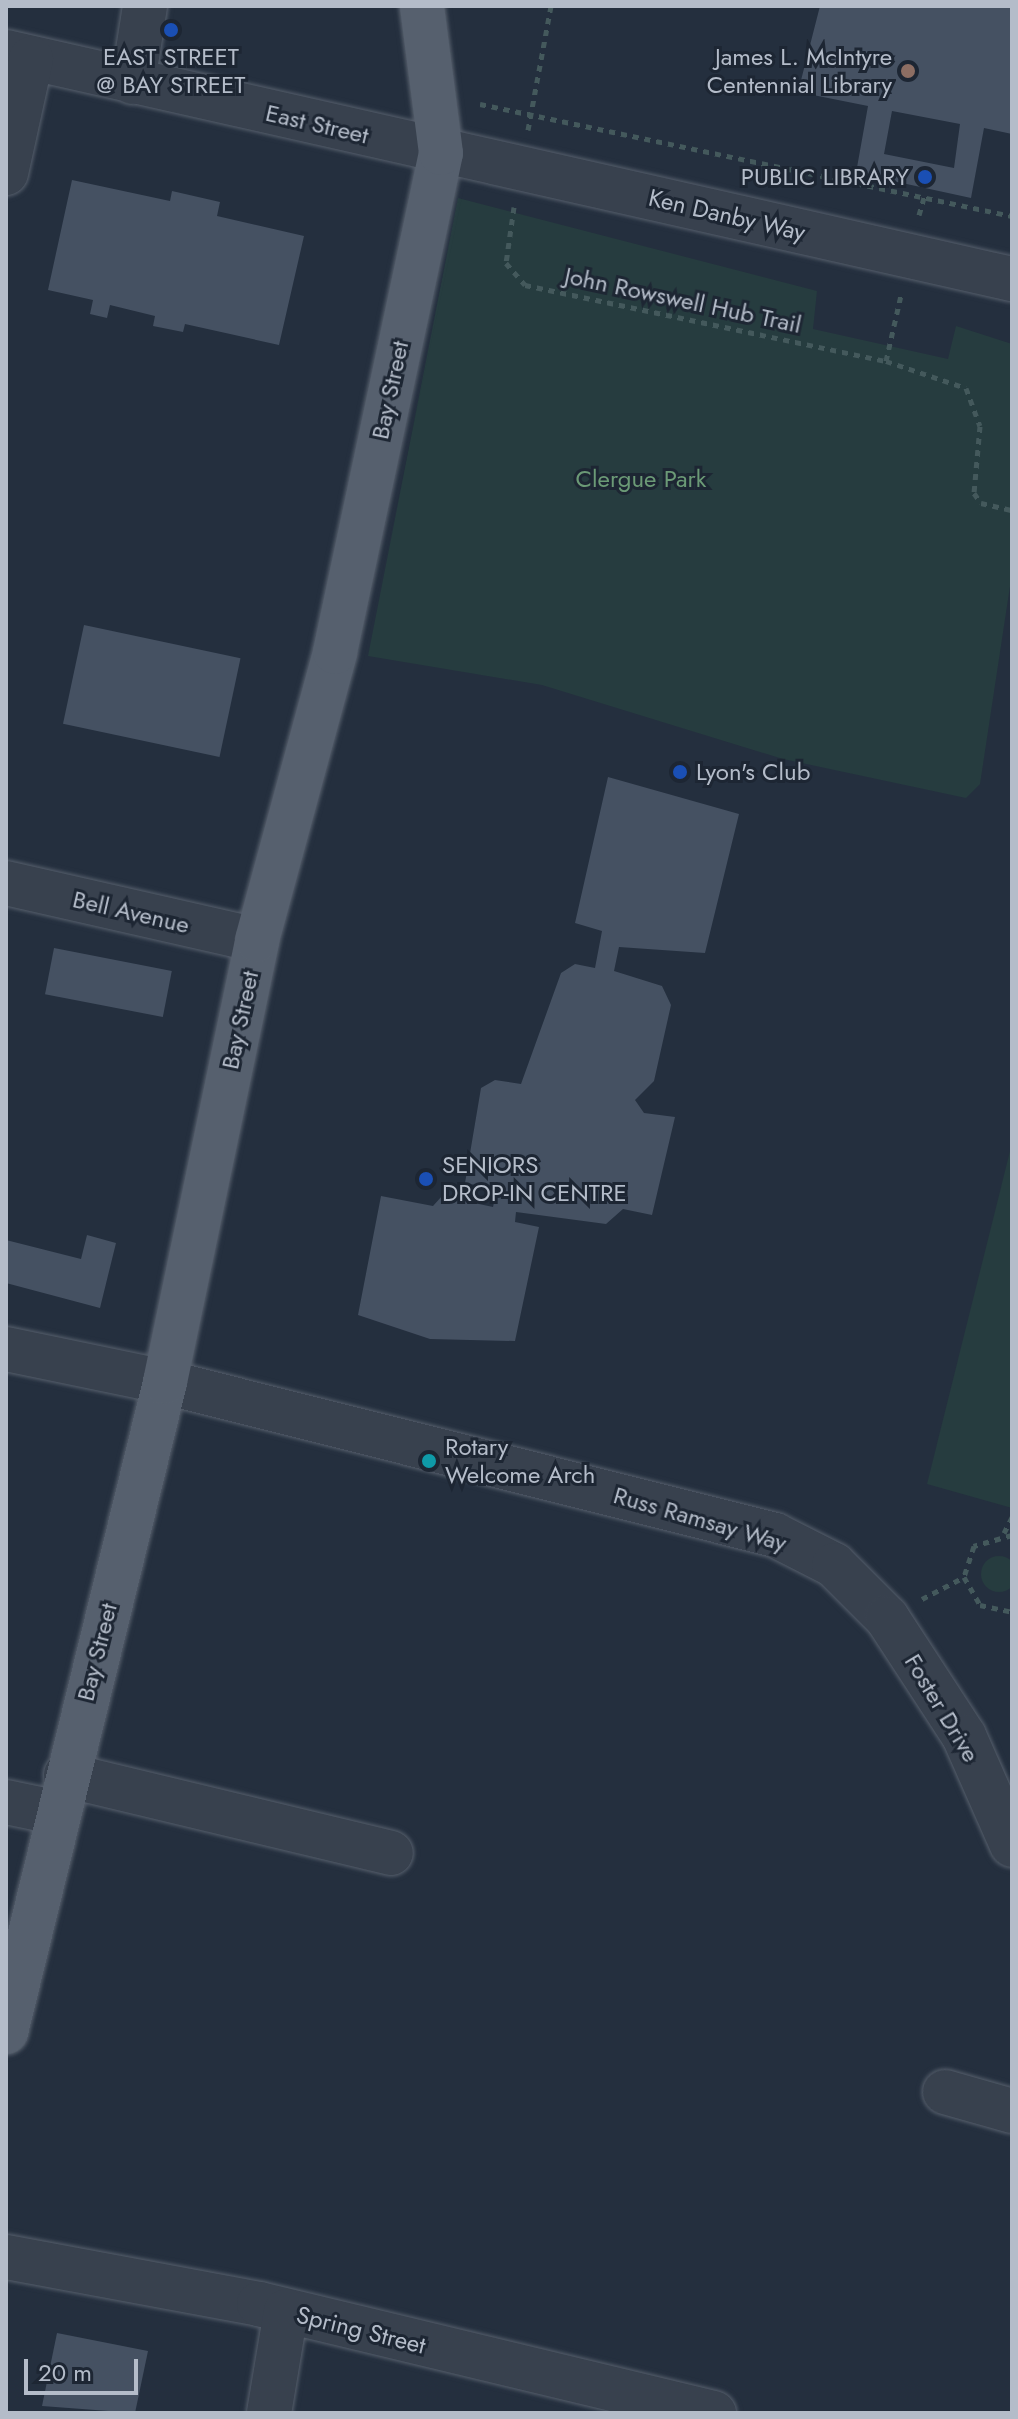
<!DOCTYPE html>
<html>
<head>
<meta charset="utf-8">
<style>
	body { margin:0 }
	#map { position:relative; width:1018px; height:2419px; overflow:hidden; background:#242f3e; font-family:Jost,sans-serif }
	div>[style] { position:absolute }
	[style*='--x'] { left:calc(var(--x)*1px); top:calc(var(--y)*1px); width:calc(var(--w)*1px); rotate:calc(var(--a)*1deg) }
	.green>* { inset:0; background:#263c3f }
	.round { border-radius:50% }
	.building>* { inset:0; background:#455162; transform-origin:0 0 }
	.path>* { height:5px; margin-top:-2.5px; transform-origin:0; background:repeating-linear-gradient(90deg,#44595c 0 6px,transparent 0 12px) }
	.roads { filter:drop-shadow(0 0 2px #565f6c) drop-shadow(0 0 2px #565f6c) }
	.minor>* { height:44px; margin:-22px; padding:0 22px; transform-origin:22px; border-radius:22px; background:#38414e }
	.major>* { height:44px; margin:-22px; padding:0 22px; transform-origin:22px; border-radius:22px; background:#56606e }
	.dots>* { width:22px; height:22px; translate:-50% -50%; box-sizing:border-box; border:4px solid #1d2633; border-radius:50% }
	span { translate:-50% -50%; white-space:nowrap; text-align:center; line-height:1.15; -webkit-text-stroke:6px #1d2633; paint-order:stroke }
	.poi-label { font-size:24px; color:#b4bcc9 }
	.right { translate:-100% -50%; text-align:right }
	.left { translate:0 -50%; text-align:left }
	.street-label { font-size:24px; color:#b4bcc9 }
	.park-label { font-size:24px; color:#6b9a76 }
	.frame { position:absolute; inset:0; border:8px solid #b4bcc9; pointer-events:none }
	.scale { position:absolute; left:24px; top:2359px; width:114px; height:36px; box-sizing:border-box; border:4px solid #b4bcc9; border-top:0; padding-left:10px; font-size:24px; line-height:28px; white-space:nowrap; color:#b4bcc9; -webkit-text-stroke:6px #1d2633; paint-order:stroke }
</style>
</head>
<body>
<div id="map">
	<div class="green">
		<i style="clip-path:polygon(458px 198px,817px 291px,813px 329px,948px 359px,956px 326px,1012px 344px,1012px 573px,980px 784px,966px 798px,783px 759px,542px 685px,368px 656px)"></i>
		<i style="clip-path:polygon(1012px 1143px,1012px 1508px,927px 1484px)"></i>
		<i class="round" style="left:981px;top:1556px;width:36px;height:36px"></i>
	</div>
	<div class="building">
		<i style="clip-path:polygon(evenodd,820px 6px,1012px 6px,1012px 134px,984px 128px,971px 198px,856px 173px,868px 106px,798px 92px,820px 6px,892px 111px,960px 124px,954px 168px,884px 154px,892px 111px)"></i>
		<i style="clip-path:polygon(72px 180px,170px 201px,172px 191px,220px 202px,217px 216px,304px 236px,279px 345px,185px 324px,183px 332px,153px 326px,155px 316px,110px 305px,107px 318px,90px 314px,93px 300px,48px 290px)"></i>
		<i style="left:84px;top:625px;width:160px;height:101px;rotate:12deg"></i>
		<i style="clip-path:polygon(608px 777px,739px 814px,705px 953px,619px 947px,614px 971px,662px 986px,671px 1005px,654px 1081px,635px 1100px,644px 1113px,675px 1117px,652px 1215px,623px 1209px,606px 1224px,516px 1212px,515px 1222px,539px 1227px,515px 1341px,430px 1339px,358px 1315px,381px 1196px,433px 1206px,442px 1196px,493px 1207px,497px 1189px,465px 1183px,481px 1088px,495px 1080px,521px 1084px,561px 973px,575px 964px,595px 968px,602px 931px,575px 923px)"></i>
		<i style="left:54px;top:948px;width:120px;height:47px;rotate:11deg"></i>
		<i style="clip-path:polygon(87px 1235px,116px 1243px,100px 1308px,6px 1283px,6px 1240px,81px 1259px)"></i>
		<i style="clip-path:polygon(57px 2333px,148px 2351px,135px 2413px,42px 2406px)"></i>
	</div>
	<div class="path">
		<i style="--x:480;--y:104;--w:544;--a:11.89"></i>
		<i style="--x:528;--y:130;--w:126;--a:-79.5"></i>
		<i style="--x:514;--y:207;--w:57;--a:98.1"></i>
		<i style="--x:506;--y:263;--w:29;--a:49"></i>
		<i style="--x:525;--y:285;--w:369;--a:11.9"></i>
		<i style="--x:886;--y:361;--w:84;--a:18.6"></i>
		<i style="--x:966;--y:388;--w:40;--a:69.8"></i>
		<i style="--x:980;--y:426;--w:67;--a:95.1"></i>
		<i style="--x:974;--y:493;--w:12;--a:55"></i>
		<i style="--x:981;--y:503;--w:32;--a:13"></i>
		<i style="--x:919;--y:215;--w:19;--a:-74"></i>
		<i style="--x:886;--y:361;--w:68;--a:-77.2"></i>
		<i style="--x:1004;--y:1533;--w:18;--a:-63"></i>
		<i style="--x:1012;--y:1535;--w:40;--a:164"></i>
		<i style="--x:974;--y:1546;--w:33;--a:108"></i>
		<i style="--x:964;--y:1577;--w:32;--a:60"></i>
		<i style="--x:980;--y:1605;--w:33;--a:12"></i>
		<i style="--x:922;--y:1599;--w:47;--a:-27.6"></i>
	</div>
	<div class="roads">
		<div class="minor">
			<i style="--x:6;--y:52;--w:1031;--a:12.72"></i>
			<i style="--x:133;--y:82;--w:77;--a:-81"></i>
			<i style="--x:6;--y:173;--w:117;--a:-77.6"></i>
			<i style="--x:6;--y:883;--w:257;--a:12.8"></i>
			<i style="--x:6;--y:1349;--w:162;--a:11.7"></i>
			<i style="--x:165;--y:1382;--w:629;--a:14.08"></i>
			<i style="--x:775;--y:1535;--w:66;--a:27"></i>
			<i style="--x:834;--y:1565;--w:75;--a:45"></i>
			<i style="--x:887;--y:1618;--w:141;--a:56.9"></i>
			<i style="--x:964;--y:1736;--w:119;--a:66.2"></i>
			<i style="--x:66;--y:1775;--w:334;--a:13.5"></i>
			<i style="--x:6;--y:1802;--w:54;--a:11.7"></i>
			<i style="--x:945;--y:2092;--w:70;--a:15.8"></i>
			<i style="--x:6;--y:2257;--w:257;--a:10.5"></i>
			<i style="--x:259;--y:2304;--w:468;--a:13.5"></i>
			<i style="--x:269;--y:2413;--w:103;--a:-80.5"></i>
		</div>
		<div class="major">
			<i style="--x:6;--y:2032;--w:669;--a:-76.25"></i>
			<i style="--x:165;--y:1382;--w:451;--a:-78.2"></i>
			<i style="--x:257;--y:940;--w:298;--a:-74.8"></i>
			<i style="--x:335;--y:652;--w:510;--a:-78.01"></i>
			<i style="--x:441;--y:153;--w:148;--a:-97.4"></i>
		</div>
	</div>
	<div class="dots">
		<i style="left:171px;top:30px;background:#1a4fb4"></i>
		<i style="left:908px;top:71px;background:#8d6e63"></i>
		<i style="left:925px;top:177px;background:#1a4fb4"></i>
		<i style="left:680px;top:772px;background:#1a4fb4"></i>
		<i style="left:426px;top:1179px;background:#1a4fb4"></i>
		<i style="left:429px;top:1461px;background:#0f9aa8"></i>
	</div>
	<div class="poi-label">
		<span style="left:171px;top:71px">EAST STREET<br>@ BAY STREET</span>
		<span class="right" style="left:892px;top:71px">James L. McIntyre<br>Centennial Library</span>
		<span class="right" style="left:909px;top:177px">PUBLIC LIBRARY</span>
		<span class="left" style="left:696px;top:772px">Lyon's Club</span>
		<span class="left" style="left:442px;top:1179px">SENIORS<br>DROP-IN CENTRE</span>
		<span class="left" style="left:445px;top:1461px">Rotary<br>Welcome Arch</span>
	</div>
	<div class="street-label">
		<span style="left:317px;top:124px;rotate:13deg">East Street</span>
		<span style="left:727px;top:215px;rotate:13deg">Ken Danby Way</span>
		<span style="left:683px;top:300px;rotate:12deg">John Rowswell Hub Trail</span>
		<span style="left:390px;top:390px;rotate:-78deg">Bay Street</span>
		<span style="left:131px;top:912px;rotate:13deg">Bell Avenue</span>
		<span style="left:240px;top:1020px;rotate:-78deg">Bay Street</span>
		<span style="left:700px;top:1519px;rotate:16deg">Russ Ramsay Way</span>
		<span style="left:97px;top:1652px;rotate:-76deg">Bay Street</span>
		<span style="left:942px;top:1708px;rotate:59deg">Foster Drive</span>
		<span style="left:361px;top:2330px;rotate:14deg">Spring Street</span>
	</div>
	<div class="park-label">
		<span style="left:641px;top:479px">Clergue Park</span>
	</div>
	<div class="frame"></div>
	<div class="scale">20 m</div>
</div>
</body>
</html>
